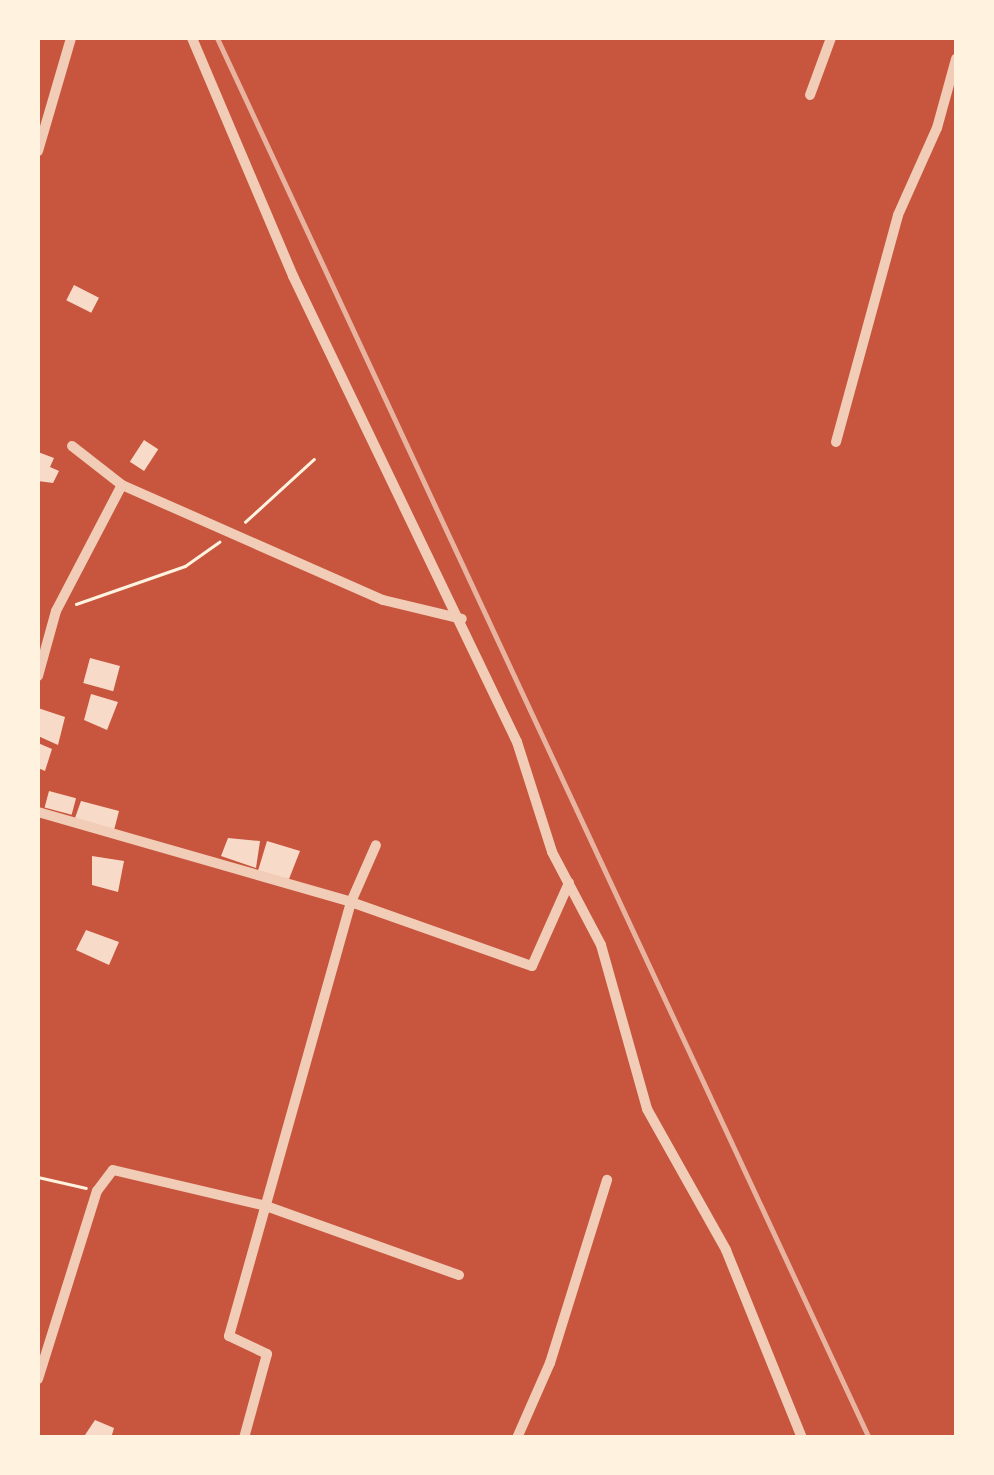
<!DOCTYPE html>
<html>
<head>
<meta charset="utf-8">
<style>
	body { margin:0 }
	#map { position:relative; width:994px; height:1475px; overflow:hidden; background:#c8553d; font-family:"Source Sans 3",sans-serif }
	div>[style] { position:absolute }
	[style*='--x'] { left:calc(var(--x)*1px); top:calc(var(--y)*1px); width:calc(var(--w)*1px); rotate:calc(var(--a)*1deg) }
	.building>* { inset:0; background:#f7dbc8; transform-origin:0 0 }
	.path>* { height:2.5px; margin:-1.25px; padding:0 1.25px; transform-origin:1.25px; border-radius:1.25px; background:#fff3e0 }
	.minor>* { height:10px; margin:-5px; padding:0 5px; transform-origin:5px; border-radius:5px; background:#f1ccb7 }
	.rail>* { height:5px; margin:-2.5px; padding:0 2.5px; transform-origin:2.5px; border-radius:2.5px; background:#e9b49f }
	span { translate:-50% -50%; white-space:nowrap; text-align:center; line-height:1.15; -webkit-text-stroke:10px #fff3e0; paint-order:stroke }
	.frame { position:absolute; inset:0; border:40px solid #fff3e0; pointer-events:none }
</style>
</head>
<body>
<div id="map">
	<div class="building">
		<i style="left:74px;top:285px;width:28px;height:17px;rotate:27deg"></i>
		<i style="left:144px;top:440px;width:17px;height:26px;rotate:33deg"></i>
		<i style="clip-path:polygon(38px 452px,54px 458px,50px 467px,59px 471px,53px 483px,38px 481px)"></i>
		<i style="left:90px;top:658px;width:31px;height:26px;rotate:15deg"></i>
		<i style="clip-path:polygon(91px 694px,118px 702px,107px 730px,84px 720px)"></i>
		<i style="clip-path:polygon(38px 708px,65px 717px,58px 745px,38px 736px)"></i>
		<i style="clip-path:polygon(38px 743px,52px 749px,45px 771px,38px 768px)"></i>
		<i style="left:49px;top:791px;width:28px;height:17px;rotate:15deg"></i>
		<i style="clip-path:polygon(81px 801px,119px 811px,113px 834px,75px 818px)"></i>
		<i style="clip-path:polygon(228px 838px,260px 841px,256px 868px,221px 856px)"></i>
		<i style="clip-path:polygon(267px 841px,300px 851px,289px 879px,257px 874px)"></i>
		<i style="clip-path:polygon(92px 856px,124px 861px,118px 892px,92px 885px)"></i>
		<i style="clip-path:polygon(86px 930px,119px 942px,109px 965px,76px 950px)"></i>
		<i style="clip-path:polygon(95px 1420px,114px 1428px,111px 1438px,83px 1438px)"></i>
	</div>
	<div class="path">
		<i style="--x:245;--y:522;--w:93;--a:-42.4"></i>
		<i style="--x:76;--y:604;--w:115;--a:-19.2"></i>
		<i style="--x:185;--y:566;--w:42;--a:-35.2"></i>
		<i style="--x:38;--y:1177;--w:49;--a:12.9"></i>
	</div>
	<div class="minor">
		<i style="--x:192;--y:38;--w:259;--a:67"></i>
		<i style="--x:293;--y:276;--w:517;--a:64.33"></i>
		<i style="--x:517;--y:742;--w:115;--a:72.3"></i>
		<i style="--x:552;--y:852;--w:105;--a:62.2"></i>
		<i style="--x:601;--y:945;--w:170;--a:74.3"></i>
		<i style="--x:647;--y:1109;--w:162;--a:60.7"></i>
		<i style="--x:726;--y:1250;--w:203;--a:68"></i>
		<i style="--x:810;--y:95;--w:61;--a:-69.8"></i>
		<i style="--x:38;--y:151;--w:118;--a:-73.7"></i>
		<i style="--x:836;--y:442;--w:235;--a:-74.7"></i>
		<i style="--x:898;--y:215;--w:95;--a:-65.9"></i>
		<i style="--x:937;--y:128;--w:72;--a:-74.6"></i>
		<i style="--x:72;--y:446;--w:63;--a:38"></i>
		<i style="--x:122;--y:485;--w:285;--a:23.8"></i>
		<i style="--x:383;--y:600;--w:81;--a:13.5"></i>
		<i style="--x:38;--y:676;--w:67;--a:-74.5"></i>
		<i style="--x:56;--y:611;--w:142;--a:-62.4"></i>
		<i style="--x:38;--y:812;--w:326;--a:16"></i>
		<i style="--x:351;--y:902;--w:192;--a:19.5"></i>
		<i style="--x:532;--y:966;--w:91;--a:-66"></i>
		<i style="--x:38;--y:1379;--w:197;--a:-72.6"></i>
		<i style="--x:97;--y:1191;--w:26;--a:-53"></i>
		<i style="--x:113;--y:1170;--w:157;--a:13.2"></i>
		<i style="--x:266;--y:1206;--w:205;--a:19.7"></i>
		<i style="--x:244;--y:1438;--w:87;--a:-74.7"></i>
		<i style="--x:267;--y:1354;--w:42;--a:-154.7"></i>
		<i style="--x:229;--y:1336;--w:451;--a:-74.3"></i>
		<i style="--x:351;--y:902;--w:62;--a:-66.3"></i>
		<i style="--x:517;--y:1438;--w:82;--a:-66.3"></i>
		<i style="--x:550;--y:1363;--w:192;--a:-72.7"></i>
	</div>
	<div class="rail">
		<i style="--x:217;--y:38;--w:1544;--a:65.03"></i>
	</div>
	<div class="frame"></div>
</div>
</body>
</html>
